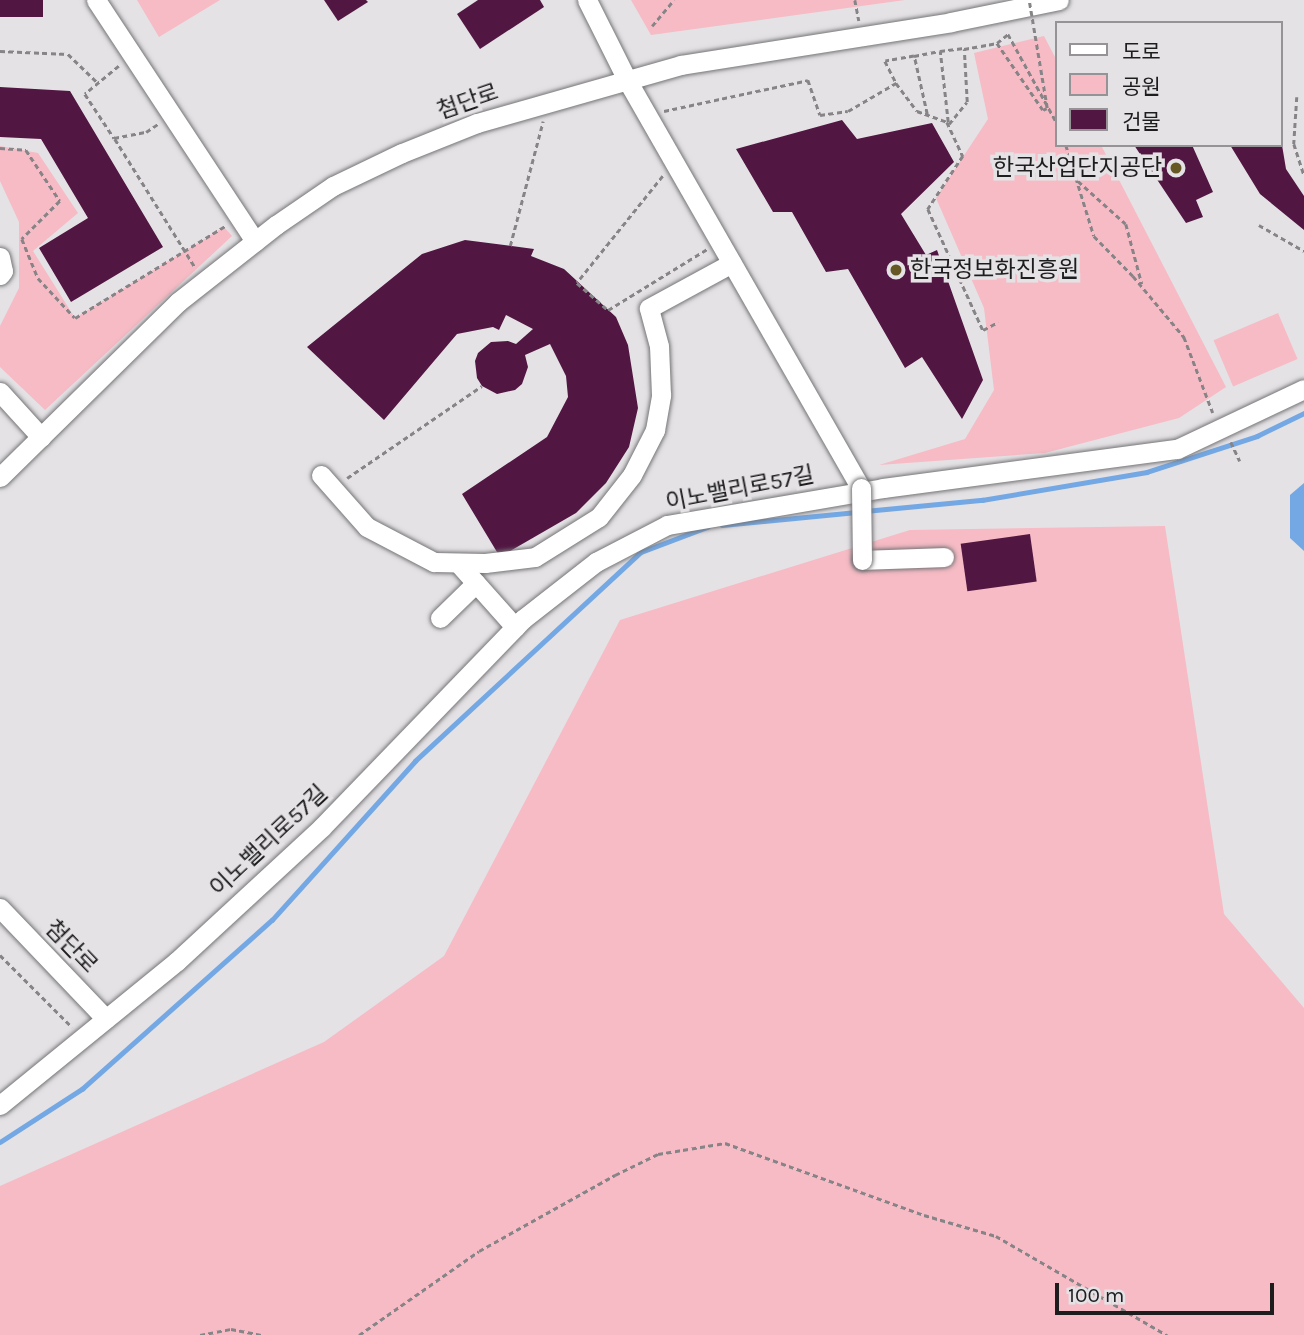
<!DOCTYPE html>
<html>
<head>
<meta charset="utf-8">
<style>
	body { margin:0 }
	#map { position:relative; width:1304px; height:1335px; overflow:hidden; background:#e4e2e5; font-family:Karla,"Noto Sans KR",sans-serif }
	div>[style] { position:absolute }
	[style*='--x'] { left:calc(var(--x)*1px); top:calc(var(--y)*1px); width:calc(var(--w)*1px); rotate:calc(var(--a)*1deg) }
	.green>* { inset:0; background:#f6bbc5; transform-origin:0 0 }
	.water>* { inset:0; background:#73a8e4 }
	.stream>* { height:4.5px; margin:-2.25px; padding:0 2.25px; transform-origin:2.25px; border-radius:2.25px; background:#73a8e4 }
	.building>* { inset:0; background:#521643; transform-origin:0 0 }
	.path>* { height:2.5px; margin-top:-1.25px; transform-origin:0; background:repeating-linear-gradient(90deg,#868486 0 5px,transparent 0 8.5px) }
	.roads { filter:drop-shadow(0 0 2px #757476) drop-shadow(0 0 2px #757476) }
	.minor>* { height:19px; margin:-9.5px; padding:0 9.5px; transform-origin:9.5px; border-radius:9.5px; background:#fff }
	.path-bridge>* { height:2.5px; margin-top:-1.25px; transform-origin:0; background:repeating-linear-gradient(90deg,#868486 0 5px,transparent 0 8.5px) }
	.bridges { filter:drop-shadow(0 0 2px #757476) drop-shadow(0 0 2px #757476) }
	.minor-bridge>* { height:19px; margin:-9.5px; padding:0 9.5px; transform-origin:9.5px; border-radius:9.5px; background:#fff }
	.dots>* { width:19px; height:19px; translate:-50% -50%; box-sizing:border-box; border:4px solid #e4e2e5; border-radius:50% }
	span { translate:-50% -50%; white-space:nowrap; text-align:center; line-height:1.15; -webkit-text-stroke:7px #e4e2e5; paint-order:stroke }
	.street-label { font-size:23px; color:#1e1d1e }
	.poi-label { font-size:23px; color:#1e1d1e }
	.right { translate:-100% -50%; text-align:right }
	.left { translate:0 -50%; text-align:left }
	.legend { position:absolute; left:1055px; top:21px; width:228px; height:126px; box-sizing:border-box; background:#e4e2e5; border:2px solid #959395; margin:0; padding:9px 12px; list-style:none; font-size:21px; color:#1e1d1e }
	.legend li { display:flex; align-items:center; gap:14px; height:35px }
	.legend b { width:35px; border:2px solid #959395 }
	.scale { position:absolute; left:1055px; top:1283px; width:219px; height:32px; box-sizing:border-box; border:4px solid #1e1d1e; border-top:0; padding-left:9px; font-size:21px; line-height:24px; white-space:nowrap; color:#1e1d1e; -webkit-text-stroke:5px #e4e2e5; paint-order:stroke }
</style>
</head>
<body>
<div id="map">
	<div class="green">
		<i style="clip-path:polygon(137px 0,220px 0,159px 37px)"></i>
		<i style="clip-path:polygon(631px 0,905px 0,651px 35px)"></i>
		<i style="clip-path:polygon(1044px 36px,1057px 61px,1057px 145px,1101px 145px,1226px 387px,1179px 418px,1045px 453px,879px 465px,965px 439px,994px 390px,984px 308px,936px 198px,988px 119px,974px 53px)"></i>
		<i style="clip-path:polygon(0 146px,38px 153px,78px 213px,33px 251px,75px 318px,224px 227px,232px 236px,45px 410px,0 367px,0 326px,19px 288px,19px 222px,0 181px)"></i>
		<i style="left:1278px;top:313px;width:50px;height:70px;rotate:67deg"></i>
		<i style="clip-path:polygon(1165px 526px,1224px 914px,1304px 1008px,1304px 1335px,0 1335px,0 1186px,324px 1042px,444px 956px,620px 620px,910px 530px)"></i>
	</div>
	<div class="water">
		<i style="clip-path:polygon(1304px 483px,1304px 551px,1290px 538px,1290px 495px)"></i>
	</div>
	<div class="stream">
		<i style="--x:865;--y:511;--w:118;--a:-5.4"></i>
		<i style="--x:982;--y:500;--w:167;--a:-9.6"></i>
		<i style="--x:1147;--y:472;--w:116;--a:-18.1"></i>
		<i style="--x:1257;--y:436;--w:52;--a:-26.1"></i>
		<i style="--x:722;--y:525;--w:135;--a:-5.5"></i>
		<i style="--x:0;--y:1142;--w:98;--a:-32.9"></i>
		<i style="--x:82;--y:1089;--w:254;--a:-41.7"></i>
		<i style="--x:272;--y:920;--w:214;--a:-48"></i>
		<i style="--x:415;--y:761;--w:308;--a:-42.8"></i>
		<i style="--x:641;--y:552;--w:71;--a:-20.7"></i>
	</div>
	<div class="building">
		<i style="left:0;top:0;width:43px;height:17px"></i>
		<i style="clip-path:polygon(324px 0,366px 0,368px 2px,338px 21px)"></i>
		<i style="clip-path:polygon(478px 0,540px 0,544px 7px,480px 49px,457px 14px)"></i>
		<i style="clip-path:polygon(0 87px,70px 91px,163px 247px,71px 302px,39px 248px,88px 218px,41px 139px,0 137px)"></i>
		<i style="clip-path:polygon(842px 120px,857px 139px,932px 123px,954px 162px,901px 214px,926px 255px,937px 250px,983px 380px,962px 419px,922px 357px,905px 368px,848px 269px,826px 272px,792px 212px,773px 212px,736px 149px)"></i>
		<i style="clip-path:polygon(1134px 145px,1192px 145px,1213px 192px,1196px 200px,1203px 217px,1186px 223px)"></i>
		<i style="clip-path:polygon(1230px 145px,1282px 145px,1286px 169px,1304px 196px,1304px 230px,1260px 194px)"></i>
		<i style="clip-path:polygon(465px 240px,534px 249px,531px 256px,564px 269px,616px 317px,628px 345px,638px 408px,629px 447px,606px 483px,576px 513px,500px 557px,462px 494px,547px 437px,568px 397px,566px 376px,550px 344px,525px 355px,528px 367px,522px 384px,515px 390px,497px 394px,482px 386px,477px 378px,475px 361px,478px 353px,491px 342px,508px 341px,516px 344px,533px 329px,506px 315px,499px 330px,493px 327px,457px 334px,384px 420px,307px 347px,422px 254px)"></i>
		<i style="left:1030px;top:534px;width:48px;height:70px;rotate:82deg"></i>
	</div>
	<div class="path">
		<i style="--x:855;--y:0;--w:21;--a:79"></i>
		<i style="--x:652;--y:26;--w:34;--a:-50"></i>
		<i style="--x:0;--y:51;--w:68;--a:2.5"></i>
		<i style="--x:68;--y:54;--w:42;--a:44"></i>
		<i style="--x:914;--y:56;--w:26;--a:-11"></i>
		<i style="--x:119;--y:66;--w:44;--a:140.5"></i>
		<i style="--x:85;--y:94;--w:53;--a:56.6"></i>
		<i style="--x:114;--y:138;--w:33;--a:-11"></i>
		<i style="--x:146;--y:132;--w:14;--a:-34"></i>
		<i style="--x:1297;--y:97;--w:47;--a:93.7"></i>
		<i style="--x:1294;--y:144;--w:32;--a:72"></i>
		<i style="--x:664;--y:111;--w:147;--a:-12.1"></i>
		<i style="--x:808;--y:80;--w:37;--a:71"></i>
		<i style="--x:820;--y:115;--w:28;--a:-8"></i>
		<i style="--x:848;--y:111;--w:56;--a:-30.3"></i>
		<i style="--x:927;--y:114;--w:59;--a:-102.6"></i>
		<i style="--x:914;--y:56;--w:29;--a:170"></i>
		<i style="--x:885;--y:61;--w:25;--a:63"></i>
		<i style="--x:896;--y:83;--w:35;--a:53"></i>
		<i style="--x:917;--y:111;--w:32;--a:20"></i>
		<i style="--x:947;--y:122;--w:38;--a:65"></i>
		<i style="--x:963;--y:156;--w:64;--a:123.4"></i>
		<i style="--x:928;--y:209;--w:133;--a:65.6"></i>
		<i style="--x:983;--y:330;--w:17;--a:-28"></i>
		<i style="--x:948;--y:122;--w:71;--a:-96.4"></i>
		<i style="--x:940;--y:51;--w:24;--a:-7"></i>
		<i style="--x:949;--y:124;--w:28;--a:-51"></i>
		<i style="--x:967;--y:102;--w:53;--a:-93.2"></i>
		<i style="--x:964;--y:49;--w:34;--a:-10"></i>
		<i style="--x:997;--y:43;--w:14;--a:-39"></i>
		<i style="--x:1008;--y:34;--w:102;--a:61.2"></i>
		<i style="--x:115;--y:139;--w:151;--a:58"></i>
		<i style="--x:1066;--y:145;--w:95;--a:72.9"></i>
		<i style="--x:1094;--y:236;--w:56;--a:45.7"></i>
		<i style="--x:1133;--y:276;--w:80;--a:50.1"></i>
		<i style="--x:1184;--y:337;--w:81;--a:69.1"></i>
		<i style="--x:0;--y:148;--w:26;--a:4"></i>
		<i style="--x:26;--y:150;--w:61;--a:56.3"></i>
		<i style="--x:60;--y:201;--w:54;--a:135"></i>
		<i style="--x:22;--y:239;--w:42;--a:67.7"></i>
		<i style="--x:38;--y:278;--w:54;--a:47.2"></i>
		<i style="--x:75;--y:318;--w:176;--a:-31.5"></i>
		<i style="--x:663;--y:176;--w:137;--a:128.8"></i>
		<i style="--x:577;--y:283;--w:41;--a:41.1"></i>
		<i style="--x:608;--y:310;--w:116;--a:-31.6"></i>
		<i style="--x:1078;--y:181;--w:64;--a:41.9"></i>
		<i style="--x:1126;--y:224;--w:62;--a:75.1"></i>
		<i style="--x:1259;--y:225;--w:52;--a:30"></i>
		<i style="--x:510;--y:246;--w:129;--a:-75.2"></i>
		<i style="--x:1231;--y:442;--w:21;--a:65"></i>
		<i style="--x:347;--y:478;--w:163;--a:-34.3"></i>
		<i style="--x:0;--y:955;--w:102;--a:45"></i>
		<i style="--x:200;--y:1335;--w:32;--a:-11"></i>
		<i style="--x:231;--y:1329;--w:32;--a:11"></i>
		<i style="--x:359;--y:1335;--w:146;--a:-35"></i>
		<i style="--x:479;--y:1251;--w:156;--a:-29.2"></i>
		<i style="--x:615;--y:1175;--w:48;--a:-26"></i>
		<i style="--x:658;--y:1154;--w:68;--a:-9.3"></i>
		<i style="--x:725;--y:1143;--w:212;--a:19.9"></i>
		<i style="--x:924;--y:1215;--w:75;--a:16.3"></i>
		<i style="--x:996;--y:1236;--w:198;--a:30.1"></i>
	</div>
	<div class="roads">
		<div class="minor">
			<i style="--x:96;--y:0;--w:289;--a:56.6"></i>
			<i style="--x:587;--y:0;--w:89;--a:63.4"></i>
			<i style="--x:627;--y:80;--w:473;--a:60.2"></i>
			<i style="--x:0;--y:257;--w:14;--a:78"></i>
			<i style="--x:3;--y:271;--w:5;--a:127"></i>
			<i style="--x:0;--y:392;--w:61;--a:47.7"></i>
			<i style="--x:321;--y:475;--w:69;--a:48.5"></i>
			<i style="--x:367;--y:527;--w:76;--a:27.6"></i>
			<i style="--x:434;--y:562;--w:51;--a:1.1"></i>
			<i style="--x:485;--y:563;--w:50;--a:-6.8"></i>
			<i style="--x:535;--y:557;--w:75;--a:-32"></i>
			<i style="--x:599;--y:517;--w:53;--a:-51.8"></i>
			<i style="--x:632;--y:475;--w:51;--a:-62.9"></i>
			<i style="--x:655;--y:430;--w:36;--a:-80"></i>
			<i style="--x:661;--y:395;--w:49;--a:-92.3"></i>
			<i style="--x:659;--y:346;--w:39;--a:-105"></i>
			<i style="--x:649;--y:308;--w:94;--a:-28.5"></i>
			<i style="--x:0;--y:477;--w:250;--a:-44.5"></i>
			<i style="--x:178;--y:302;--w:125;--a:-38.2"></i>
			<i style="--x:276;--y:225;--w:69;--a:-34.4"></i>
			<i style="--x:333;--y:186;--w:76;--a:-25.6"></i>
			<i style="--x:402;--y:153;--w:81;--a:-21.8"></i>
			<i style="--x:477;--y:123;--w:212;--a:-15.9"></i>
			<i style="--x:681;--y:65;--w:273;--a:-9"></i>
			<i style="--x:951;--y:22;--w:110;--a:-11.5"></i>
			<i style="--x:862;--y:560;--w:82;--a:-2.1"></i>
			<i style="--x:458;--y:563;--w:86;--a:48.3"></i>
			<i style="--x:440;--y:618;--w:50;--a:-44.2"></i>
			<i style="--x:0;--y:908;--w:153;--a:46.3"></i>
			<i style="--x:0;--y:1105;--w:228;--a:-39.1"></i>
			<i style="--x:177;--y:961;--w:197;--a:-42.7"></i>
			<i style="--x:322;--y:827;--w:289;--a:-46"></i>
			<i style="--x:523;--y:619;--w:93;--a:-38"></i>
			<i style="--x:596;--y:562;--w:80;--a:-27.5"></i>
			<i style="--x:667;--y:525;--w:219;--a:-9.7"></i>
			<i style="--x:883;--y:488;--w:297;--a:-7.6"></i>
			<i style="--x:1177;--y:449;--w:140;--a:-25.3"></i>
		</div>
	</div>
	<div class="path-bridge">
		<i style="--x:997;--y:43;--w:81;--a:55.5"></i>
		<i style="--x:1043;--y:110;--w:4;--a:-27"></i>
		<i style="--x:1047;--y:108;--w:109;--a:-99.5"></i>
	</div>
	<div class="bridges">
		<div class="minor-bridge">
			<i style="--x:861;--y:488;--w:72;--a:89.2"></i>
		</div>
	</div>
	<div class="dots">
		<i style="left:1176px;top:168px;background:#655825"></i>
		<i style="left:896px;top:270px;background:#655825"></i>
	</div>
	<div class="street-label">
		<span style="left:468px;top:102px;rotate:-19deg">첨단로</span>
		<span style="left:740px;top:489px;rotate:-11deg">이노밸리로57길</span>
		<span style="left:269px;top:841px;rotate:-43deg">이노밸리로57길</span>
		<span style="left:71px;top:947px;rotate:46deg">첨단로</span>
	</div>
	<div class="poi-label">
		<span class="right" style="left:1162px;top:168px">한국산업단지공단</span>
		<span class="left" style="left:910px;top:270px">한국정보화진흥원</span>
	</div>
	<ul class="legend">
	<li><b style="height:9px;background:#fff"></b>도로</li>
	<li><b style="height:19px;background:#f6bbc5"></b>공원</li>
	<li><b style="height:19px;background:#521643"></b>건물</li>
	</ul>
	<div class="scale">100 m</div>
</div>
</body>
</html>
